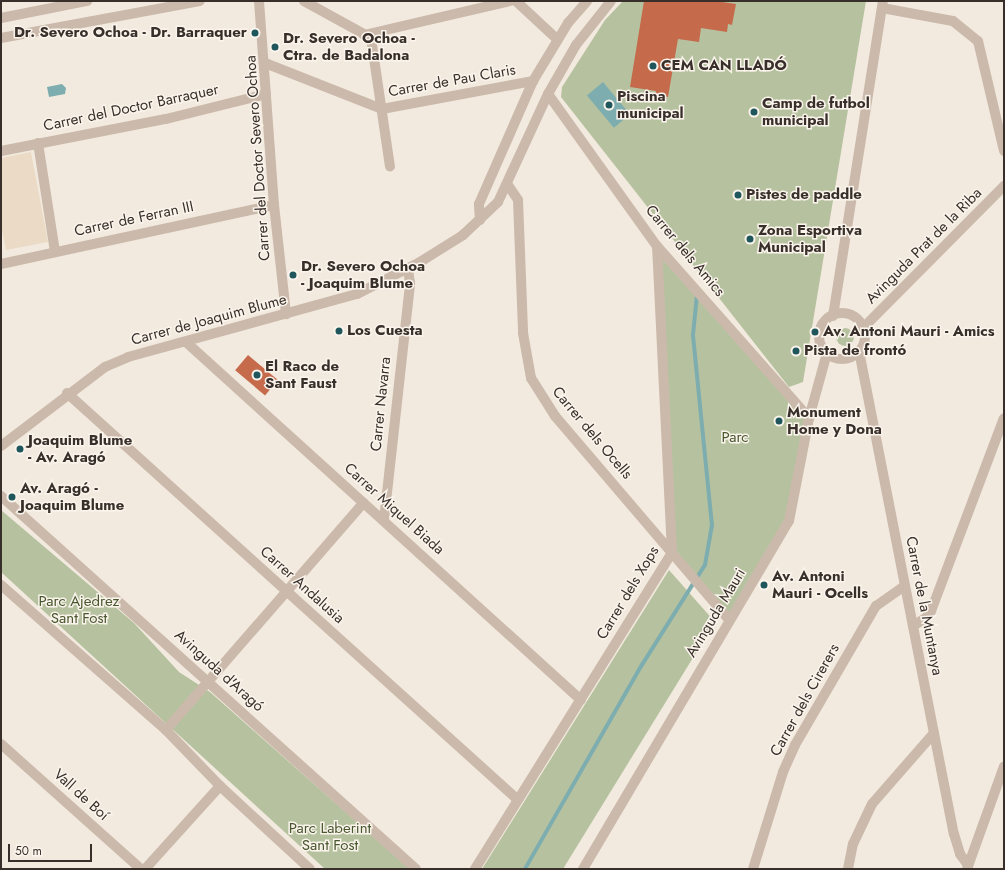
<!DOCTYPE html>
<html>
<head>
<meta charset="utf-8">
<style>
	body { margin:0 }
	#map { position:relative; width:1005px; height:870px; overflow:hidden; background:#f3eadf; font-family:Jost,sans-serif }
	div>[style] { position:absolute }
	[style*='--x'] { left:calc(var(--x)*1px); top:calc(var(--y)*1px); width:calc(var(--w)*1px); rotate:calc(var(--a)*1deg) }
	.green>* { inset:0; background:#b6c29f }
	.round { border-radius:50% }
	.plaza>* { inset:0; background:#ebdbc6 }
	.water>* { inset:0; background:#7eadb0; transform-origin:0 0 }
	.stream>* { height:3.5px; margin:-1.75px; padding:0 1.75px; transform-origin:1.75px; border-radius:1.75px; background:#7eadb0 }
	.building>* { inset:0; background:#c56a4b; transform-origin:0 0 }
	.minor>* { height:10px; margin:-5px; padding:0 5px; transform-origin:5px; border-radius:5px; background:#cbbaab }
	.minor>.ring { margin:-5px; padding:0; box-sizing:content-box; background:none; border:10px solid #cbbaab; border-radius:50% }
	.dots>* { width:11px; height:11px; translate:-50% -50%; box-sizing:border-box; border:2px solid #faf4ec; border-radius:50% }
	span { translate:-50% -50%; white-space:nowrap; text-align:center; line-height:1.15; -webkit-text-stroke:3px #faf4ec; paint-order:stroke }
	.poi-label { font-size:15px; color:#392f2a; font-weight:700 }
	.right { translate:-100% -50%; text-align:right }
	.left { translate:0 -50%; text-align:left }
	.street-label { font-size:15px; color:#392f2a }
	.park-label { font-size:15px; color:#48572e }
	.frame { position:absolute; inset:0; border:2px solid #392f2a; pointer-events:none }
	.scale { position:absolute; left:8px; top:844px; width:84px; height:18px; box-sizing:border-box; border:2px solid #392f2a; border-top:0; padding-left:5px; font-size:12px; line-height:14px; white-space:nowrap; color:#392f2a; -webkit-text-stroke:3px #faf4ec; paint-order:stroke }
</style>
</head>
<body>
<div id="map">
	<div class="green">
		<i style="clip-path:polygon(623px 1px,866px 1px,803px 382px,789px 387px,561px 97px,562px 87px,605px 20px)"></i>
		<i style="clip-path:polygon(657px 246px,809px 418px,789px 521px,729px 620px,672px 552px)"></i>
		<i class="round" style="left:836px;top:328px;width:18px;height:18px"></i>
		<i style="clip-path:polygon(1px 510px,134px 623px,179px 672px,210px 692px,410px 869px,325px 869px,1px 572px)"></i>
		<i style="clip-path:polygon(669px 570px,715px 622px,563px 869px,482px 869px)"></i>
	</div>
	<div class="plaza">
		<i style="clip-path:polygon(31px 152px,48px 242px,6px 250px,1px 226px,1px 158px)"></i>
	</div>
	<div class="water">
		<i style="left:603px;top:82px;width:42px;height:21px;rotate:50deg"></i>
		<i style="clip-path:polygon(62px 84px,66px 88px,65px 94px,49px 97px,47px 87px)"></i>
	</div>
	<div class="stream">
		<i style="--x:525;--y:869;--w:235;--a:-60.2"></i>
		<i style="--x:642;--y:665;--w:118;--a:-57.8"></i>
		<i style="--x:705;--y:565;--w:40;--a:-80"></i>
		<i style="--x:712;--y:526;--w:192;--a:-95.7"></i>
		<i style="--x:693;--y:335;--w:40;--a:-84.3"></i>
	</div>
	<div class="building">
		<i style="clip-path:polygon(644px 1px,715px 1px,736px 4px,732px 25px,728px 24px,727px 32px,701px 28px,699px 42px,678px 39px,668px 97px,655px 95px,656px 91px,630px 87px)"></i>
		<i style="left:248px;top:355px;width:39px;height:20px;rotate:40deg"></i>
	</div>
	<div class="minor">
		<i style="--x:259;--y:1;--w:205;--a:85.8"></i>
		<i style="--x:274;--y:205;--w:110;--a:83.7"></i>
		<i style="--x:304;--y:1;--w:77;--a:28.9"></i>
		<i style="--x:371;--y:38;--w:130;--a:81.6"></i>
		<i style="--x:516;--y:1;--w:57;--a:42.9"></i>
		<i style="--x:882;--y:8;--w:72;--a:10.4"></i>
		<i style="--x:953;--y:21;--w:32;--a:39"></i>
		<i style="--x:978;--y:41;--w:113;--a:76.7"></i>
		<i style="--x:1;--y:18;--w:88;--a:-11.2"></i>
		<i style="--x:364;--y:35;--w:150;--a:-13.1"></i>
		<i style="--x:1;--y:38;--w:202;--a:-10.5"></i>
		<i style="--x:265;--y:63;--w:126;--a:21.5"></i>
		<i style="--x:382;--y:109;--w:154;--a:-10.5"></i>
		<i style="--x:548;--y:94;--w:187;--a:54.4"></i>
		<i style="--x:657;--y:246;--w:230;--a:48.5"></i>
		<i style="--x:38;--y:143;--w:109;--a:81.1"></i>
		<i style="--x:1;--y:151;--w:168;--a:-11"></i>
		<i style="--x:166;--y:119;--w:103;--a:-14"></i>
		<i style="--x:508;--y:185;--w:18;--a:56"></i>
		<i style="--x:518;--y:200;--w:133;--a:87.8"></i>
		<i style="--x:523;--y:333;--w:46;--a:79.9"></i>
		<i style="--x:531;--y:378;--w:45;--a:57.7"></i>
		<i style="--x:555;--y:416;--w:268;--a:49.5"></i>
		<i style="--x:480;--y:220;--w:16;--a:-94"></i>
		<i style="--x:479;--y:204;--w:134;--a:-66.3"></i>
		<i style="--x:533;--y:81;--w:68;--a:-58.9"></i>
		<i style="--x:568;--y:23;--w:29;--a:-49"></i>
		<i style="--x:1;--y:264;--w:279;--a:-12.2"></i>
		<i class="ring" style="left:819px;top:313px;width:36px;height:36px"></i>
		<i style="--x:833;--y:316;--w:319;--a:-81"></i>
		<i style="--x:864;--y:327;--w:199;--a:-45.2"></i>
		<i style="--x:186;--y:342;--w:533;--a:42.19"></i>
		<i style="--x:859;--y:351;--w:492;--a:78.9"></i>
		<i style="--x:954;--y:834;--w:21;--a:73"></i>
		<i style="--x:960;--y:854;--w:14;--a:54"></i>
		<i style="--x:67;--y:393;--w:606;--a:42.06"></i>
		<i style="--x:1;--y:446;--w:131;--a:-37.2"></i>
		<i style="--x:105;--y:367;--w:25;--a:-23"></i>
		<i style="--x:128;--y:357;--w:238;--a:-15.4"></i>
		<i style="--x:357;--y:294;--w:71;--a:-26.9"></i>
		<i style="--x:420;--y:262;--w:51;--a:-32.1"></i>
		<i style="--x:463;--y:235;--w:48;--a:-43.3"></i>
		<i style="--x:498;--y:202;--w:119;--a:-65.2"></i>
		<i style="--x:548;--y:94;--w:56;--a:-60.3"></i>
		<i style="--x:576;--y:45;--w:56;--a:-51.5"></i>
		<i style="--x:1;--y:496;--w:558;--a:41.95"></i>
		<i style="--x:384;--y:520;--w:238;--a:-83.7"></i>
		<i style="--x:410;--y:283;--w:14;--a:-98"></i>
		<i style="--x:1;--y:585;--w:220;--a:41.3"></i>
		<i style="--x:166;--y:730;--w:78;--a:46"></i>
		<i style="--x:220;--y:786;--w:122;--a:42.7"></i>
		<i style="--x:913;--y:626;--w:15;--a:-32"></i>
		<i style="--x:926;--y:618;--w:9;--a:-54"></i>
		<i style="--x:931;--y:611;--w:206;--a:-69.3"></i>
		<i style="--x:166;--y:730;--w:301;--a:-49"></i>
		<i style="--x:1;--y:744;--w:188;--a:41.8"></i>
		<i style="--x:145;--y:869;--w:112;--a:-47.9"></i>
		<i style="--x:475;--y:869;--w:373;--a:-58.1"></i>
		<i style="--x:672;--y:552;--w:306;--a:-92.8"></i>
		<i style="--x:583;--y:869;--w:404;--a:-59.4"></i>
		<i style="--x:789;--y:521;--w:105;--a:-79"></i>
		<i style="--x:809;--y:418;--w:67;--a:-74.5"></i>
		<i style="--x:753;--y:869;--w:102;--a:-72.8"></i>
		<i style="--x:783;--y:772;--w:30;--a:-66"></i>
		<i style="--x:795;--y:745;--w:161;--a:-59.8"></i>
		<i style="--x:876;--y:606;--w:35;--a:-35"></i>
		<i style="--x:848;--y:869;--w:25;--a:-79"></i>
		<i style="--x:853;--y:844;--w:44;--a:-64.6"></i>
		<i style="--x:872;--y:804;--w:94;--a:-48.9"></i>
		<i style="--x:967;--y:869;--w:109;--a:-70.2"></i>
	</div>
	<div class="dots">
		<i style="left:255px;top:33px;background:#1f565b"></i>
		<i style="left:275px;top:47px;background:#1f565b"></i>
		<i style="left:653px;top:66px;background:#1f565b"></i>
		<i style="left:609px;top:105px;background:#1f565b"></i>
		<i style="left:754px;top:112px;background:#1f565b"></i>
		<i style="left:738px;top:195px;background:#1f565b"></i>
		<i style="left:750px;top:239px;background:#1f565b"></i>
		<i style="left:293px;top:275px;background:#1f565b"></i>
		<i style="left:339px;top:331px;background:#1f565b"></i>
		<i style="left:815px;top:332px;background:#1f565b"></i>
		<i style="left:796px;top:351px;background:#1f565b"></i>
		<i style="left:257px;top:375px;background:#1f565b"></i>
		<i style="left:779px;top:421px;background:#1f565b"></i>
		<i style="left:20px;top:449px;background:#1f565b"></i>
		<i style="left:12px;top:497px;background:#1f565b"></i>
		<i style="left:764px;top:585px;background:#1f565b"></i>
	</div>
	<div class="poi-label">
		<span class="right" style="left:247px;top:33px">Dr. Severo Ochoa - Dr. Barraquer</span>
		<span class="left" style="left:283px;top:47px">Dr. Severo Ochoa -<br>Ctra. de Badalona</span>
		<span class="left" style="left:661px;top:66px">CEM CAN LLADÓ</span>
		<span class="left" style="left:617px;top:105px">Piscina<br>municipal</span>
		<span class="left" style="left:762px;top:112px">Camp de futbol<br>municipal</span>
		<span class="left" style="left:746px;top:195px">Pistes de paddle</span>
		<span class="left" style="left:758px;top:239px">Zona Esportiva<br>Municipal</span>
		<span class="left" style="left:301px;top:275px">Dr. Severo Ochoa<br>- Joaquim Blume</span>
		<span class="left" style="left:347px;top:331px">Los Cuesta</span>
		<span class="left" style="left:823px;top:332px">Av. Antoni Mauri - Amics</span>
		<span class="left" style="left:804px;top:351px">Pista de frontó</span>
		<span class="left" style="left:265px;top:375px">El Raco de<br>Sant Faust</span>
		<span class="left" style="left:787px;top:421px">Monument<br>Home y Dona</span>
		<span class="left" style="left:28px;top:449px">Joaquim Blume<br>- Av. Aragó</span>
		<span class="left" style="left:20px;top:497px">Av. Aragó -<br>Joaquim Blume</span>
		<span class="left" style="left:772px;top:585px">Av. Antoni<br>Mauri - Ocells</span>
	</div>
	<div class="street-label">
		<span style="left:452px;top:81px;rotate:-10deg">Carrer de Pau Claris</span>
		<span style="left:131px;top:108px;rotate:-12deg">Carrer del Doctor Barraquer</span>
		<span style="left:258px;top:158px;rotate:-94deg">Carrer del Doctor Severo Ochoa</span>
		<span style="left:134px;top:219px;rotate:-12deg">Carrer de Ferran III</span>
		<span style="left:924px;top:246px;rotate:-45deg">Avinguda Prat de la Riba</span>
		<span style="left:685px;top:251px;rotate:50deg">Carrer dels Amics</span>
		<span style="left:209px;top:320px;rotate:-15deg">Carrer de Joaquim Blume</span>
		<span style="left:381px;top:404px;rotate:-84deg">Carrer Navarra</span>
		<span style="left:592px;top:433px;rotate:50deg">Carrer dels Ocells</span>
		<span style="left:394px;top:509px;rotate:42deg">Carrer Miquel Biada</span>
		<span style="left:302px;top:585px;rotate:42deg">Carrer Andalusia</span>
		<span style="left:628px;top:593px;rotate:-59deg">Carrer dels Xops</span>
		<span style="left:924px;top:606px;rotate:79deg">Carrer de la Muntanya</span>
		<span style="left:716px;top:613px;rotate:-59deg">Avinguda Mauri</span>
		<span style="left:219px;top:671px;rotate:42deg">Avinguda d'Aragó</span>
		<span style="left:805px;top:700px;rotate:-61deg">Carrer dels Cirerers</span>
		<span style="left:81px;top:795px;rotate:42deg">Vall de Boí</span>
	</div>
	<div class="park-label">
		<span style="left:735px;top:438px">Parc</span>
		<span style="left:79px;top:610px">Parc Ajedrez<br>Sant Fost</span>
		<span style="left:330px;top:837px">Parc Laberint<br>Sant Fost</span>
	</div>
	<div class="frame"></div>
	<div class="scale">50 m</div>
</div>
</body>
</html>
